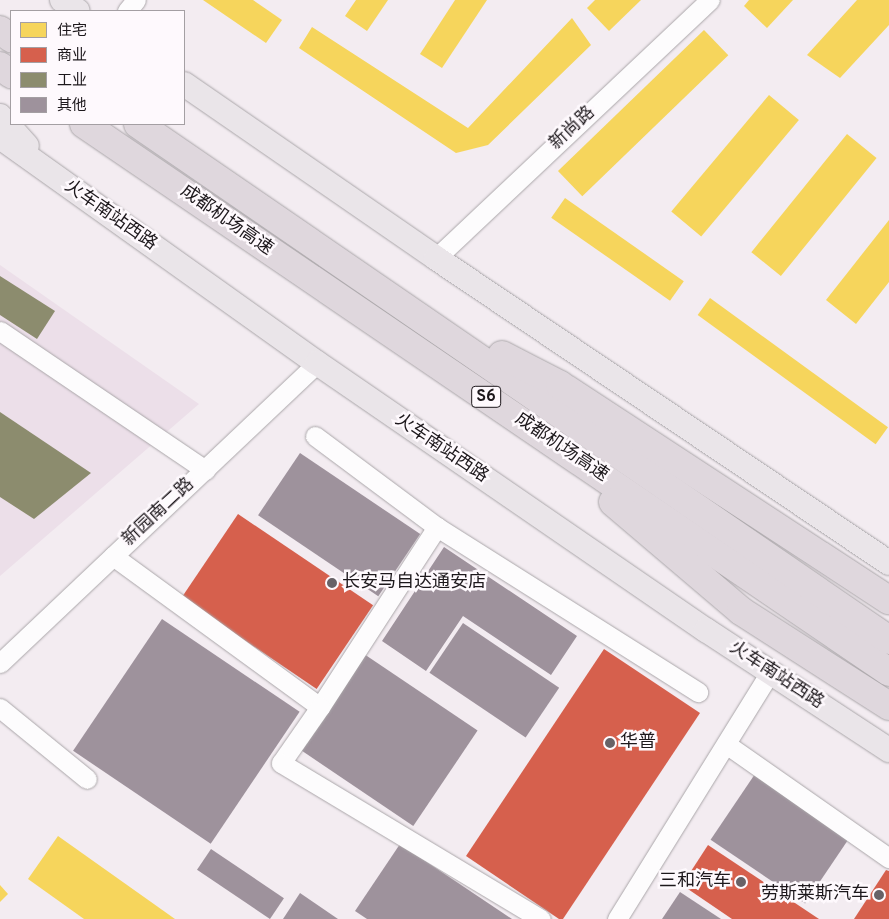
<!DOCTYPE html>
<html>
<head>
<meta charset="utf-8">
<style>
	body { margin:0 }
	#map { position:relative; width:889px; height:919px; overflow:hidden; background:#f3ecf1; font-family:Overpass,"Noto Sans SC",sans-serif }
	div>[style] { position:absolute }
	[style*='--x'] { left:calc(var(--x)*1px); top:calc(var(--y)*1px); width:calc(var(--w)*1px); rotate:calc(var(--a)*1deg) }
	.built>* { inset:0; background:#ecdfe9 }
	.homes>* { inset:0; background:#f6d55c; transform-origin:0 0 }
	.shops>* { inset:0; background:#d6604d; transform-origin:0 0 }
	.industry>* { inset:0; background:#8c8c6e }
	.building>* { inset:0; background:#9e929c; transform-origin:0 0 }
	.roads { filter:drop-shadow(0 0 1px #aaa6a9) drop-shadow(0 0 1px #aaa6a9) }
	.minor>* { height:19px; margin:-9.5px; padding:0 9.5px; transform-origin:9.5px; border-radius:9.5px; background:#fdfcfd }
	.major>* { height:24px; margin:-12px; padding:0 12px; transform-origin:12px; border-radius:12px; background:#eae5e9 }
	.highway>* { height:28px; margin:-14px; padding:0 14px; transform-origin:14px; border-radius:14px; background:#dfd7dd }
	.dots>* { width:14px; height:14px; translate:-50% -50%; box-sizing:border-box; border:2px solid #fef9fd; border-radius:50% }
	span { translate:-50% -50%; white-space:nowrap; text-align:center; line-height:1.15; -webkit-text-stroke:5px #fef9fd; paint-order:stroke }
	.shield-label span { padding:1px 4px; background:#fef9fd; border:1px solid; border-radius:4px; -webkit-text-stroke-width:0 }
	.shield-label { font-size:16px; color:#1d181c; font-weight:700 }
	.street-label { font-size:18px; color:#1d181c }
	.poi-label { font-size:18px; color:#1d181c }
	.left { translate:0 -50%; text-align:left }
	.right { translate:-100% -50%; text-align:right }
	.legend { position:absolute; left:10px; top:10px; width:175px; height:115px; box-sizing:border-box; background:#fef9fd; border:1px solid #a49fa3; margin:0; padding:6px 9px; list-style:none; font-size:15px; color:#1d181c }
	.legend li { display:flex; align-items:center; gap:10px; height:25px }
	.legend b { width:25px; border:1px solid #a49fa3 }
</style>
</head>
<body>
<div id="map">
	<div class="built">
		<i style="clip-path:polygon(0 265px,199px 404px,0 576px)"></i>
	</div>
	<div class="homes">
		<i style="clip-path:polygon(203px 0,253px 0,282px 20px,266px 43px)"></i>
		<i style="clip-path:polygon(356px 0,388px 0,367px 31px,345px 16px)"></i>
		<i style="clip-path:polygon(455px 0,487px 0,442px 68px,420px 54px)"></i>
		<i style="clip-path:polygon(595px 0,641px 0,609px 31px,587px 8px)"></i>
		<i style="clip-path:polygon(749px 0,793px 0,767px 28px,744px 6px)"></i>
		<i style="clip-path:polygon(857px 0,889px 0,889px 25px,840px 78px,807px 55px)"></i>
		<i style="clip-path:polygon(572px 18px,591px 45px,488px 145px,456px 153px,299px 48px,312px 27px,468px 128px)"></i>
		<i style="left:704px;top:30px;width:35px;height:203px;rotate:46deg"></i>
		<i style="left:769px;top:95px;width:39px;height:152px;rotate:40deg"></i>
		<i style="left:847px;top:134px;width:38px;height:152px;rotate:39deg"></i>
		<i style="left:565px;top:198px;width:145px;height:24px;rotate:35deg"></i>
		<i style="clip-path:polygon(889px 220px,889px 282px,856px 324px,826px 300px)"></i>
		<i style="left:710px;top:298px;width:220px;height:21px;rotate:36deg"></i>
		<i style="clip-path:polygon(58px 836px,175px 919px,84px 919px,28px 879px)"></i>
		<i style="clip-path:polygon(0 885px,8px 894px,0 902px)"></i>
	</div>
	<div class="shops">
		<i style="left:238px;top:514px;width:163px;height:101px;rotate:34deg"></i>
		<i style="clip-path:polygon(604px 649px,700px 713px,563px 919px,559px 919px,466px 856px)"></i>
		<i style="clip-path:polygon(708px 845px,819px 919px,732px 919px,682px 885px)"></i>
		<i style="clip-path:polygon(886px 870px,889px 871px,889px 919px,854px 919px)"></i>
	</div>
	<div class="industry">
		<i style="clip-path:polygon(0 276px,55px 311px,37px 339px,0 315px)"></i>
		<i style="clip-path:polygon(0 412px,91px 473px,34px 519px,0 497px)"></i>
	</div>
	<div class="building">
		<i style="left:300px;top:453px;width:145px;height:75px;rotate:34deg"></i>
		<i style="clip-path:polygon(444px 547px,577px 636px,551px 675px,463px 616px,426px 671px,382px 641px)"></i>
		<i style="left:162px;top:619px;width:166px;height:159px;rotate:34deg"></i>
		<i style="left:463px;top:623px;width:116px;height:60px;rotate:34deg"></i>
		<i style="left:364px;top:654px;width:137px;height:115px;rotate:34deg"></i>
		<i style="left:757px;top:771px;width:114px;height:83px;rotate:34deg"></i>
		<i style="clip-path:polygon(400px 844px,512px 919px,367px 919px,355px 911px)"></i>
		<i style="left:211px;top:849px;width:88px;height:25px;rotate:34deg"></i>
		<i style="clip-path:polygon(680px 892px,721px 919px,662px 919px)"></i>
		<i style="clip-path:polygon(300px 893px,338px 919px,283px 919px)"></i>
	</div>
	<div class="roads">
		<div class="minor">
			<i style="--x:127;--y:11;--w:14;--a:-51"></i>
			<i style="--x:436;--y:258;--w:376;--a:-43.3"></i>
			<i style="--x:0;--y:331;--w:248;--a:34.1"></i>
			<i style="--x:315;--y:436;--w:152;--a:36.7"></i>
			<i style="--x:113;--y:556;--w:256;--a:36.1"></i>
			<i style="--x:320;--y:707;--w:215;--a:-57"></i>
			<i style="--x:437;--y:527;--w:309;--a:32.3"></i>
			<i style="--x:0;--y:663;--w:436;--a:-43.4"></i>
			<i style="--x:320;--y:707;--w:68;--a:124.9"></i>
			<i style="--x:281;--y:763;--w:303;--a:31"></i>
			<i style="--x:0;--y:708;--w:112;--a:39.2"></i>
			<i style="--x:726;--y:744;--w:199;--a:35"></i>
			<i style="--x:617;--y:919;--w:291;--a:-58.2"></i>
		</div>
		<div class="major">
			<i style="--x:62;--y:0;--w:19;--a:35"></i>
			<i style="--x:184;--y:84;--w:306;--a:34.6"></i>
			<i style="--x:436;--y:258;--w:546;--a:33.95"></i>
			<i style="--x:0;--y:116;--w:40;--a:48"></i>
			<i style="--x:0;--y:137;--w:389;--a:35.5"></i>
			<i style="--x:317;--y:363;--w:472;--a:34.5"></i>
			<i style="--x:706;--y:630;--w:219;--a:33.3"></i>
		</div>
		<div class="highway">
			<i style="--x:0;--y:30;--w:14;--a:36"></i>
			<i style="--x:0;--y:66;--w:14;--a:36"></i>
			<i style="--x:84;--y:124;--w:974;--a:34.24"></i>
			<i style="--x:138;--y:124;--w:911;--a:34.49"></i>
			<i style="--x:502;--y:355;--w:65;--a:27.3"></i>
			<i style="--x:560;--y:385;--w:393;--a:33.2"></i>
			<i style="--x:613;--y:502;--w:168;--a:40.4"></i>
			<i style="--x:741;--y:611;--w:176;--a:32.7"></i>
		</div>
	</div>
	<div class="dots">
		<i style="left:332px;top:583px;background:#686267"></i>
		<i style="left:610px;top:743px;background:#686267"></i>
		<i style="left:741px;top:882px;background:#686267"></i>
		<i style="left:879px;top:895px;background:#686267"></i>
	</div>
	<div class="shield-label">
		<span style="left:486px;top:397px">S6</span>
	</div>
	<div class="street-label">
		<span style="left:573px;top:129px;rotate:-43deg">新尚路</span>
		<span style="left:110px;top:216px;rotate:35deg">火车南站西路</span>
		<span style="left:226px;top:221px;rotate:35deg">成都机场高速</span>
		<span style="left:561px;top:448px;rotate:34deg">成都机场高速</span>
		<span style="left:441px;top:449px;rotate:34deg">火车南站西路</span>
		<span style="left:159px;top:513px;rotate:-43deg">新园南二路</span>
		<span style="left:776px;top:676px;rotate:33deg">火车南站西路</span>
	</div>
	<div class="poi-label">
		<span class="left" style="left:342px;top:583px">长安马自达通安店</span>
		<span class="left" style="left:620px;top:743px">华普</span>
		<span class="right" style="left:731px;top:882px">三和汽车</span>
		<span class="right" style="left:869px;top:895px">劳斯莱斯汽车</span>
	</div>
	<ul class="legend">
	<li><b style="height:14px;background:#f6d55c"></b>住宅</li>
	<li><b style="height:14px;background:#d6604d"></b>商业</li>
	<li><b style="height:14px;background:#8c8c6e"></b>工业</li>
	<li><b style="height:14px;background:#9e929c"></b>其他</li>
	</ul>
</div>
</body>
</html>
